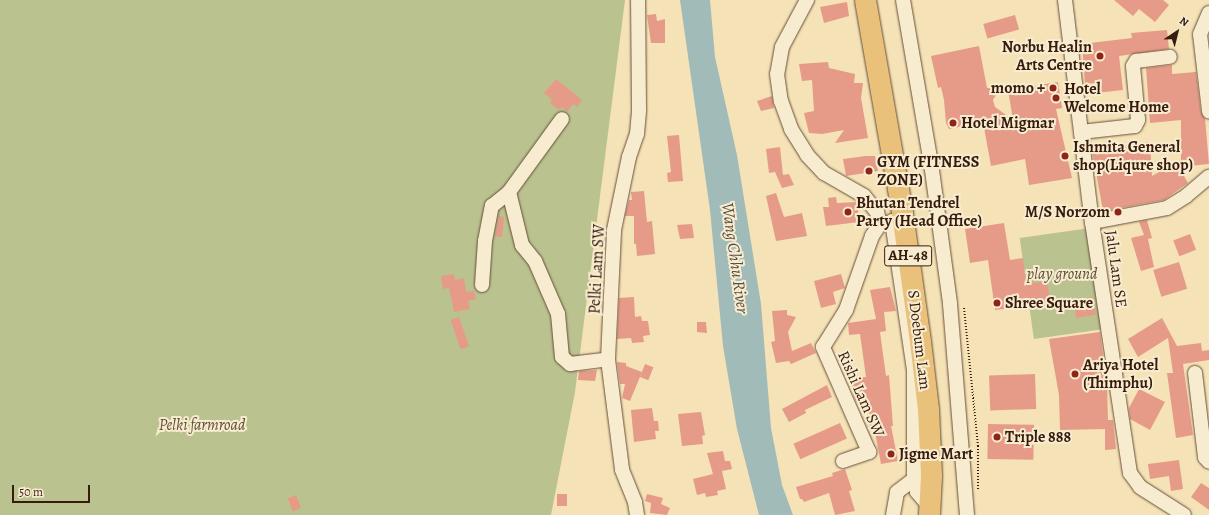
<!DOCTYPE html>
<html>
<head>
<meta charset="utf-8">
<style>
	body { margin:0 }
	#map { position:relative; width:1209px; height:515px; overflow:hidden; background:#f5e2b6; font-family:Alegreya,serif }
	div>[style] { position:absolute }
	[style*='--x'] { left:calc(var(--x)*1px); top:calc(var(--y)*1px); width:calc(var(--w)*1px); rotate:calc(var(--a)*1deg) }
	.green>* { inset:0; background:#bac38f; transform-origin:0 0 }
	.water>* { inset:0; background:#a1bbb9 }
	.building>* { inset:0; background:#e69b88; transform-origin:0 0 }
	.path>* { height:2px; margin-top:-1px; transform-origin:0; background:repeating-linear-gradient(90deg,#371c0e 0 1px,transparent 0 3px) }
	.roads { filter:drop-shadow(0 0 1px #664e38) drop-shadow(0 0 1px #664e38) }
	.minor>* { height:14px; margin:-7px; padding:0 7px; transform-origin:7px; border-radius:7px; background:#f8ecd0 }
	.highway>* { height:21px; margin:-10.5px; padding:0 10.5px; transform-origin:10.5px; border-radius:10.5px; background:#eac17b }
	.dots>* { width:11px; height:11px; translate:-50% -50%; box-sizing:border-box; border:2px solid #f8ecd0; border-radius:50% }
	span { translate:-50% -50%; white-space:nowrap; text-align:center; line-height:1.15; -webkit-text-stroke:4px #f8ecd0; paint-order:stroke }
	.shield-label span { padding:1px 3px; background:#f8ecd0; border:1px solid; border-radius:3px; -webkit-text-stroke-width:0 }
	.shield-label { font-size:15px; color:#371c0e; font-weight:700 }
	.poi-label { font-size:16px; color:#371c0e; font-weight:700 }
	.right { translate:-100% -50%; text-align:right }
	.left { translate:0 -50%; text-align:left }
	.street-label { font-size:16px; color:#371c0e }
	.park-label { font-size:16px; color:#5e4e35; font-style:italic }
	.water-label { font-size:17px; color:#574c41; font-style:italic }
	.north { position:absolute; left:1157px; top:12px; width:40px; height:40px; -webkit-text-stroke:3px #f8ecd0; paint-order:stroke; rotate:35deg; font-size:11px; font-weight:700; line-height:16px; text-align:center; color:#371c0e }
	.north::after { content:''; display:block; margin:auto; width:14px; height:18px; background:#371c0e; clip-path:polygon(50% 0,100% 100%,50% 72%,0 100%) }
	.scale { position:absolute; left:12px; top:485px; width:78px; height:18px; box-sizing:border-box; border:2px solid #371c0e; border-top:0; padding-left:5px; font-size:12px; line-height:14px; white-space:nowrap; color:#371c0e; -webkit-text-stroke:3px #f8ecd0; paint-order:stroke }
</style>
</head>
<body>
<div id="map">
	<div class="green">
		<i style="clip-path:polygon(0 0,625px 0,575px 392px,551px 515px,0 515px)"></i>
		<i style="left:1090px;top:228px;width:102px;height:71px;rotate:82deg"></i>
	</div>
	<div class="water">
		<i style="clip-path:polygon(680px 0,710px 0,715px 57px,737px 155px,761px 304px,771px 428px,782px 485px,793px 515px,759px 515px,737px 429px,723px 346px,710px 210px)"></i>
	</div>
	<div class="building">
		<i style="clip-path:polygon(1114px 0,1163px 0,1169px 5px,1155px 22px,1139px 9px,1133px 16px)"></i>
		<i style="clip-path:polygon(847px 2px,849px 16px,824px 23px,820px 7px)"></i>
		<i style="clip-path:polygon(656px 14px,657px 21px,665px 19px,665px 43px,651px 43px,647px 15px)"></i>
		<i style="left:1015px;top:15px;width:15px;height:33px;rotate:74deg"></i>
		<i style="clip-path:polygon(1167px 30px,1169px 49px,1119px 56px,1123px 90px,1096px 93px,1095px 83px,1085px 84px,1082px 44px,1132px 38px,1131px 33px)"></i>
		<i style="clip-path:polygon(979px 46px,987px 88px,991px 88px,996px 95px,993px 100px,995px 107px,1013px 120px,1008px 90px,1058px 82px,1062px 108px,1056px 109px,1072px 178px,1029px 185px,1025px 159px,991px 166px,983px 122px,949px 129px,946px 123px,944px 100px,941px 87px,938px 88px,931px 56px)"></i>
		<i style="clip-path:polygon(828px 62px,829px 68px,855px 74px,854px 83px,863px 83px,861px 98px,868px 138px,835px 143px,844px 130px,822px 134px,809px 133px,804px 113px,814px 111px,812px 80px,802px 81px,799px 64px)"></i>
		<i style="clip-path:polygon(1172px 65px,1172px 74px,1196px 72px,1201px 112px,1205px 118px,1209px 164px,1179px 167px,1188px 183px,1164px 200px,1103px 211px,1091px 145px,1110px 143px,1110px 148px,1150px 142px,1152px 176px,1181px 160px,1181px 120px,1150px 123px,1146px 68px)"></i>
		<i style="clip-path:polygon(556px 79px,582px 100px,577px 107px,573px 104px,567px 112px,562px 107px,559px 110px,550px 103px,552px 100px,544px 93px)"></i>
		<i style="clip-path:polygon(772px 96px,774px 108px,761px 111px,757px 101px)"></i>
		<i style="clip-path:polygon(679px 135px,683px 181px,668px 182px,667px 173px,671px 172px,667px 136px)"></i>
		<i style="clip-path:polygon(780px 147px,783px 175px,789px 174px,794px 185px,782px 188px,775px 172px,769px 173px,766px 149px)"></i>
		<i style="clip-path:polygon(866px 156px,875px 156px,878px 171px,846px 176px,843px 159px)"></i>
		<i style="clip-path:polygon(644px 191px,647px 222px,652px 221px,655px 254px,637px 256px,636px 244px,634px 244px,634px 216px,625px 216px,629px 200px,632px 200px,631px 192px)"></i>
		<i style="clip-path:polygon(776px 193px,784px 217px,802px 213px,807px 236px,776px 241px,766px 196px)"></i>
		<i style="clip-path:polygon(836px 197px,837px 203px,857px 202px,859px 222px,826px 226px,823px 207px,829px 207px,828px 198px)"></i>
		<i style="clip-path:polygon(499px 216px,504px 217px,502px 237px,495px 236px)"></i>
		<i style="clip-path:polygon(1147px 220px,1152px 238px,1148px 239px,1154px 267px,1141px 271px,1131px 238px,1144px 235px,1139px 222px)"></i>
		<i style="clip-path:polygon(1004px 223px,1010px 260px,1023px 258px,1026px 283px,1047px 282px,1051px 304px,995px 310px,988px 260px,970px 263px,965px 229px)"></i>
		<i style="clip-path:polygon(692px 224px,694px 238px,680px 239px,677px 225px)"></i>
		<i style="left:1190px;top:234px;width:17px;height:18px;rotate:69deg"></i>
		<i style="left:1179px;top:262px;width:28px;height:27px;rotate:73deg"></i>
		<i style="clip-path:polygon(454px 274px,455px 280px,464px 278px,466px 292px,474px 291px,476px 299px,468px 301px,470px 309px,454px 312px,449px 288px,443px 289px,441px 276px)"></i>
		<i style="clip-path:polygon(841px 274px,845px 288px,833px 292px,836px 304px,821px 308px,814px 281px)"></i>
		<i style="clip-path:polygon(890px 287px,896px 311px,884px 312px,886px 331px,880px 332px,886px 376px,889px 375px,893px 426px,891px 426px,898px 461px,881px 464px,874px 427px,870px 428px,868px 402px,857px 403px,853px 395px,852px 378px,866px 377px,860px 334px,849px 335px,848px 323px,876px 319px,870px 290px)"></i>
		<i style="clip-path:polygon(634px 297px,635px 317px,641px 316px,642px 321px,648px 321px,650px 335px,643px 336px,644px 342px,632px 343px,631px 338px,617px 339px,619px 298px)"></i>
		<i style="left:1093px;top:297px;width:18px;height:20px;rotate:81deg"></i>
		<i style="clip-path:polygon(787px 310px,787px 315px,796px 317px,788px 332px,792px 351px,811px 343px,816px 353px,791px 364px,789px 361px,776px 363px,771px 342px,775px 341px,772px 311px)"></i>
		<i style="left:459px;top:317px;width:31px;height:9px;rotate:71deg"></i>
		<i style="clip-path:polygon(1162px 318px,1177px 346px,1201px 343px,1202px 351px,1209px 350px,1209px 360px,1183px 364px,1193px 435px,1176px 438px,1167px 373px,1173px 373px,1168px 338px,1138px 357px,1128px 339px)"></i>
		<i style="clip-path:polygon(697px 322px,706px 322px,707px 333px,697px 332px)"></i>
		<i style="clip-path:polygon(1100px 332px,1107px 385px,1108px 420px,1113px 420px,1116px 449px,1105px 450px,1105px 429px,1060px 430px,1059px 395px,1049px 339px)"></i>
		<i style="clip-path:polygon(617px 362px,626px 363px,626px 366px,642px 372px,630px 401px,622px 398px,625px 384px,620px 384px)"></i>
		<i style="left:645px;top:364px;width:9px;height:14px;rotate:21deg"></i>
		<i style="clip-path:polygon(597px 370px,595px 381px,578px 380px,579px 371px)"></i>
		<i style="left:1035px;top:374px;width:35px;height:46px;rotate:88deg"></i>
		<i style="clip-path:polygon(827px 385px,832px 397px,805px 410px,806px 413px,789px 422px,782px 409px)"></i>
		<i style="clip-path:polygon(1139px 389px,1165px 402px,1150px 430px,1130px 419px,1129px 408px)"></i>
		<i style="clip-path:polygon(652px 408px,654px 421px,658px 421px,659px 431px,655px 431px,656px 439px,634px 442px,631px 410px)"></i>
		<i style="clip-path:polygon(701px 412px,705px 435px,702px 436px,703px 444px,682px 446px,678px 414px)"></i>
		<i style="left:840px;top:423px;width:17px;height:51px;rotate:66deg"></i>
		<i style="left:988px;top:424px;width:46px;height:35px;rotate:1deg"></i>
		<i style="clip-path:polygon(723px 451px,725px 461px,730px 461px,732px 469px,722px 471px,726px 489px,717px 491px,718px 495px,706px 497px,705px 493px,697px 495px,693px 479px,713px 474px,707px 453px)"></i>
		<i style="clip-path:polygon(1179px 460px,1183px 489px,1171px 491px,1169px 476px,1150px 479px,1148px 464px)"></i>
		<i style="clip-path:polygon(845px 469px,852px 490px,849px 491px,855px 511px,835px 515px,829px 493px,804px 502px,802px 499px,800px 499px,796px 487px,833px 476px,832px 473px)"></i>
		<i style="clip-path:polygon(1201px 483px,1209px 488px,1209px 510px,1191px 497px)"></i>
		<i style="left:557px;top:494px;width:10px;height:12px"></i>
		<i style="clip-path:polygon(647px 494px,663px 498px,661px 504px,670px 508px,667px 515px,650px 513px,651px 503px,645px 501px)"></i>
		<i style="left:296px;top:495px;width:14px;height:9px;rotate:69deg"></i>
	</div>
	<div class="path">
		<i style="--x:964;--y:308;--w:139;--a:84.2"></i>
		<i style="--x:978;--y:446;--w:43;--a:90"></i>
	</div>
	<div class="roads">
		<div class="minor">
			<i style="--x:807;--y:0;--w:53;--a:118"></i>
			<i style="--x:782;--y:47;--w:27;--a:100"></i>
			<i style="--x:777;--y:74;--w:27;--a:82"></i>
			<i style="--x:781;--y:101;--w:30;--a:70"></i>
			<i style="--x:791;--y:129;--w:31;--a:58"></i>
			<i style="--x:807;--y:155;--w:25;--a:47"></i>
			<i style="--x:824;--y:173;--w:46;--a:29.9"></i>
			<i style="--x:864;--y:196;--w:21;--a:51"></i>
			<i style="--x:877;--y:212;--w:12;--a:76"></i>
			<i style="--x:903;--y:0;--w:172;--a:80.3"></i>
			<i style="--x:932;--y:170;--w:135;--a:82.3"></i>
			<i style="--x:950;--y:304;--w:212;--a:85.4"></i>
			<i style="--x:1065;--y:0;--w:224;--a:83.1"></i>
			<i style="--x:1092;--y:222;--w:254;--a:81.4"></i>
			<i style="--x:1130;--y:473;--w:17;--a:54"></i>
			<i style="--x:1140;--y:487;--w:52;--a:32.5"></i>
			<i style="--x:1209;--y:13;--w:23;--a:113"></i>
			<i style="--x:1200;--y:34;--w:78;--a:83.3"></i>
			<i style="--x:1081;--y:132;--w:54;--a:-6.3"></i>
			<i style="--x:1135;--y:126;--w:7;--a:-63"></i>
			<i style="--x:1138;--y:120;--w:54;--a:-95.3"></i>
			<i style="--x:1133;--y:66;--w:6;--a:-59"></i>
			<i style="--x:1136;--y:61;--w:34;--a:-7"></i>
			<i style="--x:509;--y:192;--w:55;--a:76.2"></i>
			<i style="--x:522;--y:245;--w:21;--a:51"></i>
			<i style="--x:535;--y:261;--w:58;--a:66.5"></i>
			<i style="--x:558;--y:314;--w:43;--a:84.7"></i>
			<i style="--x:562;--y:357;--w:11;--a:41"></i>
			<i style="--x:570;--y:364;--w:38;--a:-7"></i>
			<i style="--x:892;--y:221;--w:151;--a:81.6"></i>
			<i style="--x:914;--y:370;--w:109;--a:90"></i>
			<i style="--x:914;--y:479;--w:13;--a:77"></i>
			<i style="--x:917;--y:492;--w:18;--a:49"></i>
			<i style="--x:1092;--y:222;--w:76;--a:-10.6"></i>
			<i style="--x:1167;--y:208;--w:22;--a:-32"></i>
			<i style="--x:1186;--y:196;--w:30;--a:-40"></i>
			<i style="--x:482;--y:285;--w:44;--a:-86.1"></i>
			<i style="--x:485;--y:241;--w:36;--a:-79"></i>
			<i style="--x:492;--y:206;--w:22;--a:-39"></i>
			<i style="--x:509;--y:192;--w:90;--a:-54"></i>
			<i style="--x:1195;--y:373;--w:85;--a:83.2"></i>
			<i style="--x:1205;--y:457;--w:6;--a:51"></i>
			<i style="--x:843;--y:461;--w:28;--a:-19"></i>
			<i style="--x:869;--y:452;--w:115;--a:-113.7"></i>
			<i style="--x:823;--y:347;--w:44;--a:-58.1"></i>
			<i style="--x:846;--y:310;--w:78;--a:-70.6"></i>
			<i style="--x:872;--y:236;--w:14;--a:-56"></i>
			<i style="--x:637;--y:515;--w:13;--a:-99"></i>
			<i style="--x:635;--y:502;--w:35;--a:-112"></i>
			<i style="--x:622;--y:469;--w:111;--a:-97.3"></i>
			<i style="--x:608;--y:359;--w:129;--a:-87.3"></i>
			<i style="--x:614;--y:230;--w:75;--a:-78.4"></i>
			<i style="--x:629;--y:157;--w:24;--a:-71"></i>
			<i style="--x:637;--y:134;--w:25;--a:-85"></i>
			<i style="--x:639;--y:109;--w:109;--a:-90.5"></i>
			<i style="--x:893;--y:515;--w:23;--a:-80"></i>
			<i style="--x:897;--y:492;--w:21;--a:-37"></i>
		</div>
		<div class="highway">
			<i style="--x:865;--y:0;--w:216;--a:80.1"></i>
			<i style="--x:902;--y:213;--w:129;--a:82"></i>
			<i style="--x:920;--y:341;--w:68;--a:83.3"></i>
			<i style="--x:928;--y:409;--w:67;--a:87.4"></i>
			<i style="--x:931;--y:476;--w:39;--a:93"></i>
		</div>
	</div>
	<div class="dots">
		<i style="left:1100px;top:56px;background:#8f2418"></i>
		<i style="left:1053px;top:88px;background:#8f2418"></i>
		<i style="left:1056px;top:98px;background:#8f2418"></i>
		<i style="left:953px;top:123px;background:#8f2418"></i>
		<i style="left:1065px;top:156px;background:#8f2418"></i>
		<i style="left:869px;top:171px;background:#8f2418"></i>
		<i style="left:848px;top:212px;background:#8f2418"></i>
		<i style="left:1118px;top:212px;background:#8f2418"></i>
		<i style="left:997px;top:303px;background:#8f2418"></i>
		<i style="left:1075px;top:374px;background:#8f2418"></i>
		<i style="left:997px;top:437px;background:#8f2418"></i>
		<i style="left:891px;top:454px;background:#8f2418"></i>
	</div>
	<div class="shield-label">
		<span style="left:908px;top:256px">AH-48</span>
	</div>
	<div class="poi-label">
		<span class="right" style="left:1092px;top:56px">Norbu Healin<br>Arts Centre</span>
		<span class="right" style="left:1045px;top:88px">momo +</span>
		<span class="left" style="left:1064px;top:98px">Hotel<br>Welcome Home</span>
		<span class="left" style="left:961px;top:123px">Hotel Migmar</span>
		<span class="left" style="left:1073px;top:156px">Ishmita General<br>shop(Liqure shop)</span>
		<span class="left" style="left:877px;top:171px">GYM (FITNESS<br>ZONE)</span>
		<span class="left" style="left:856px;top:212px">Bhutan Tendrel<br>Party (Head Office)</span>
		<span class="right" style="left:1110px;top:212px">M/S Norzom</span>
		<span class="left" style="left:1005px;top:303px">Shree Square</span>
		<span class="left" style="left:1083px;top:374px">Ariya Hotel<br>(Thimphu)</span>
		<span class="left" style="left:1005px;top:437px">Triple 888</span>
		<span class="left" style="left:899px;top:454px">Jigme Mart</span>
	</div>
	<div class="street-label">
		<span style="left:597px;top:269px;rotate:-87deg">Pelki Lam SW</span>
		<span style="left:1116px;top:269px;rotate:82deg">Jalu Lam SE</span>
		<span style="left:919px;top:340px;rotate:83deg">S Doebum Lam</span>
		<span style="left:861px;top:394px;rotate:66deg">Rishi Lam SW</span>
	</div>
	<div class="park-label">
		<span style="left:1062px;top:274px">play ground</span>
		<span style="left:202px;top:425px">Pelki farmroad</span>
	</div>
	<div class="water-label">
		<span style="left:735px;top:258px;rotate:82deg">Wang Chhu River</span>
	</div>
	<div class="north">N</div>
	<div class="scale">50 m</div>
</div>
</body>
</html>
